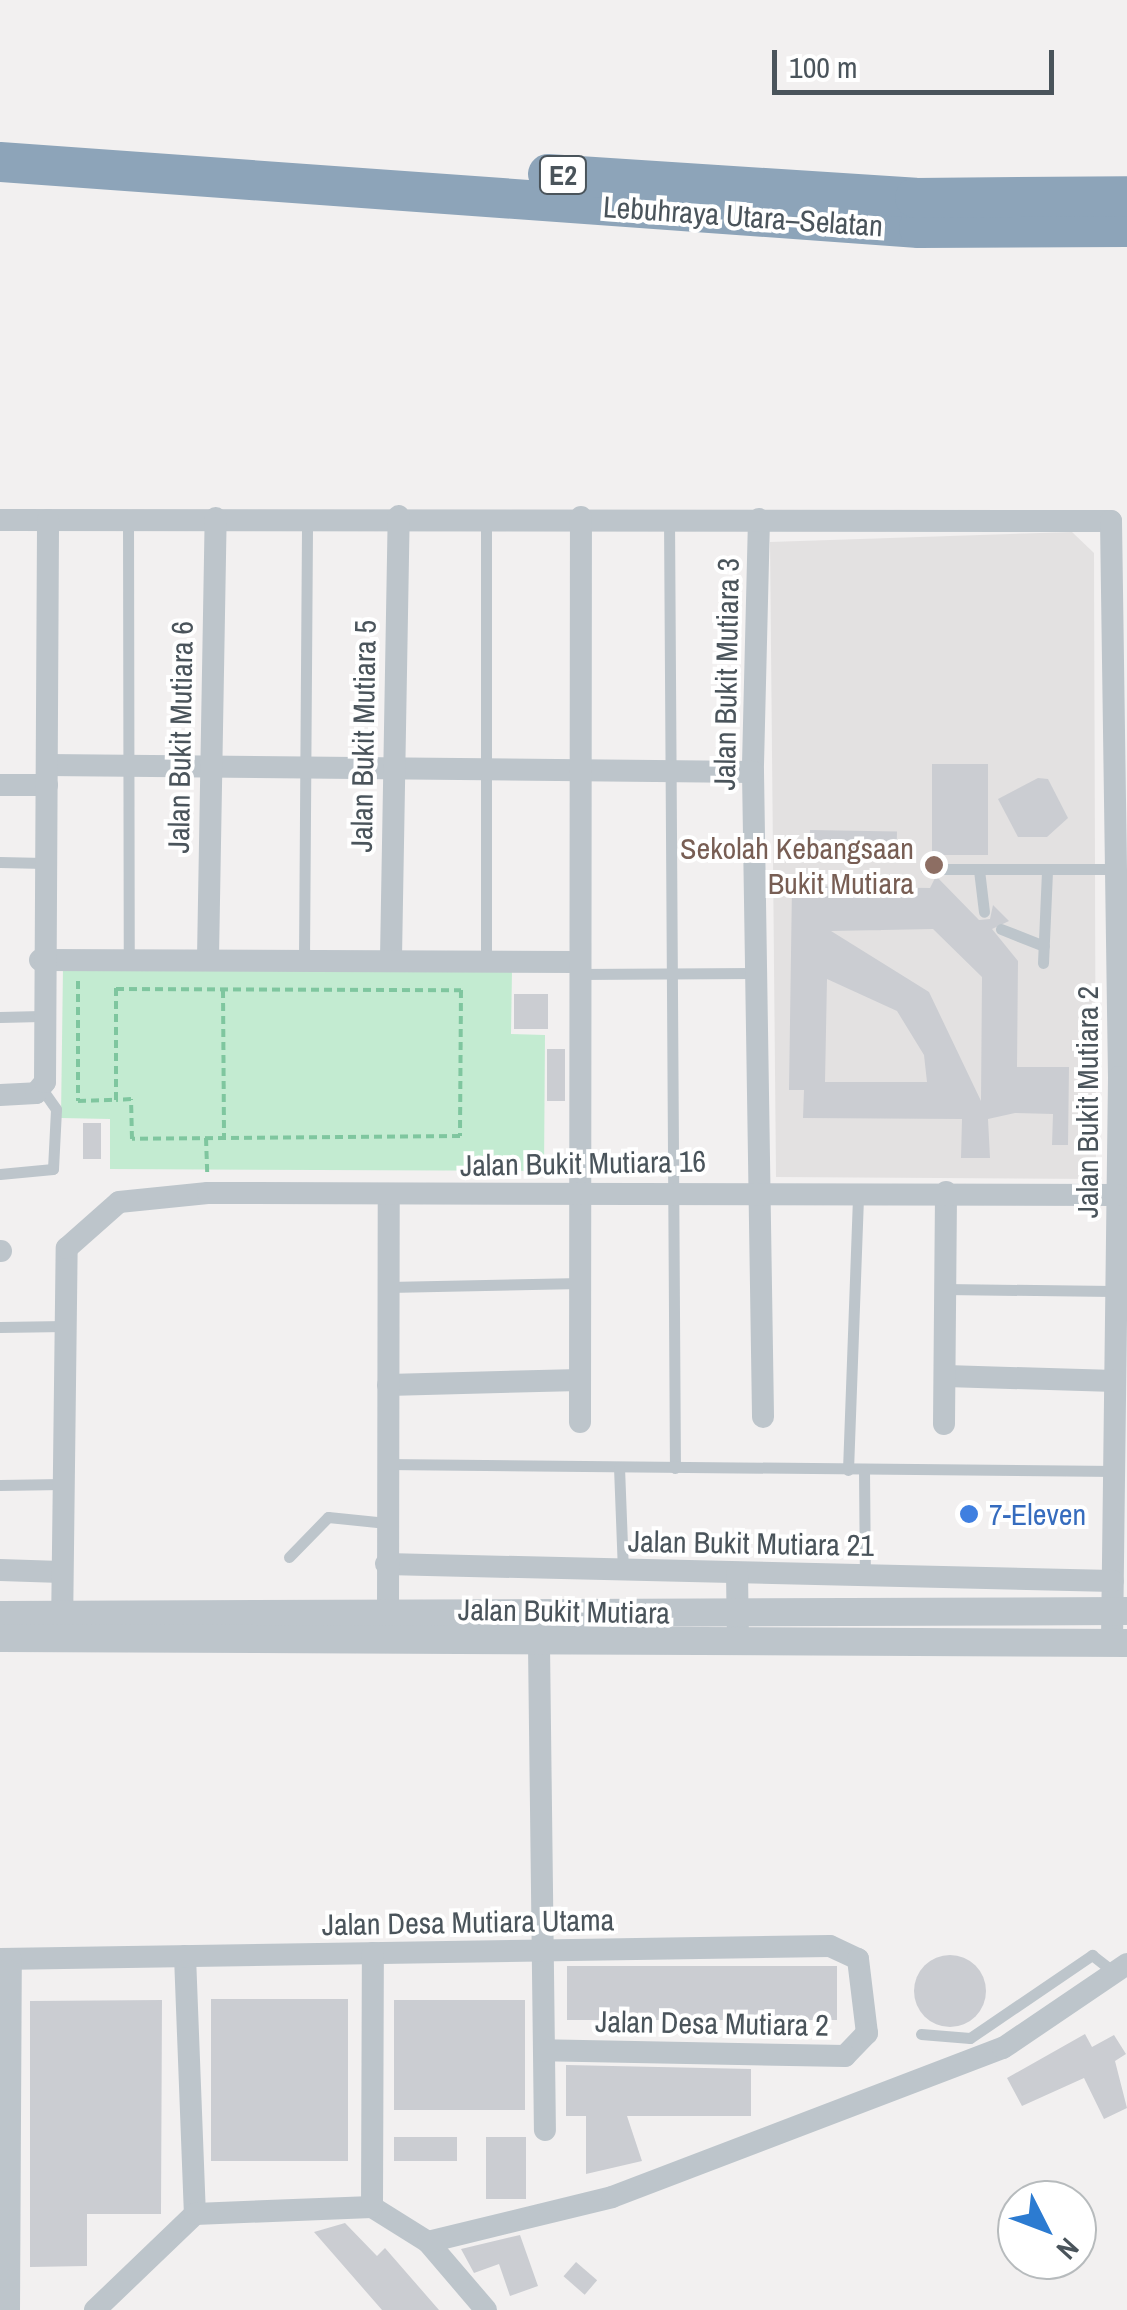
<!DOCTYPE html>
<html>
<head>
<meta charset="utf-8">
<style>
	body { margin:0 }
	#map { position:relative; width:1127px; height:2310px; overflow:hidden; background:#f2f0f0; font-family:"Archivo Narrow",sans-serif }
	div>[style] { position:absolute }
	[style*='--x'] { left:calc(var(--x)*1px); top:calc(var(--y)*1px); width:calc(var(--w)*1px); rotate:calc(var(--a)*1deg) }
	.education>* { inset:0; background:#e3e1e1 }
	.green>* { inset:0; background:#c3ebd1 }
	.building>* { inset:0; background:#cbcdd2; transform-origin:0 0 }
	.round { border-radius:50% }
	.path>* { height:4px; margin-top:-2px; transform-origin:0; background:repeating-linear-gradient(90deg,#7fc69f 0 8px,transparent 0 13px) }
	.service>* { height:11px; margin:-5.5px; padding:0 5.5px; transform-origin:5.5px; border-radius:5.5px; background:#bdc5cb }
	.minor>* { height:22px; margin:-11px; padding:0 11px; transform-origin:11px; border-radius:11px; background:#bdc5cb }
	.tertiary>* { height:28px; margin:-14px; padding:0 14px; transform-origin:14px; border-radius:14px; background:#bdc5cb }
	.motorway>* { height:40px; margin:-20px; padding:0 20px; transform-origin:20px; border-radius:20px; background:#8da4b9 }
	.dots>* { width:28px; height:28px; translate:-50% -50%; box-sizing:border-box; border:5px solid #fff; border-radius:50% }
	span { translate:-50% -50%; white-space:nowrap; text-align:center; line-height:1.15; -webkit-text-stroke:8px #fff; paint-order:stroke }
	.shield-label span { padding:2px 8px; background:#fff; border:2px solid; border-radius:8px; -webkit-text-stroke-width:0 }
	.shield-label { font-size:28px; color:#4a545b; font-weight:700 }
	.street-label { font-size:30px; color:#4a545b }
	.education-label { font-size:30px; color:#785e54 }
	.right { translate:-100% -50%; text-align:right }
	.shop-label { font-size:30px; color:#366cbe }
	.left { translate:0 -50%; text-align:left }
	.north { position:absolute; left:997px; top:2180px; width:100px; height:100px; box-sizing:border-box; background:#fff; border:2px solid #b7bbbd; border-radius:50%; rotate:132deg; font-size:28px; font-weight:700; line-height:40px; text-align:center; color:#4a545b }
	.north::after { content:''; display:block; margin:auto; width:35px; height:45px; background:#2c7bd1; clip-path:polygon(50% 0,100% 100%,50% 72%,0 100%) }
	.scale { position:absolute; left:772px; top:50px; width:282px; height:45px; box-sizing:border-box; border:5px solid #4a545b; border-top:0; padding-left:12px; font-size:30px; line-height:35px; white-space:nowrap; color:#4a545b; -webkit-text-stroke:8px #fff; paint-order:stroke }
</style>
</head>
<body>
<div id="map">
	<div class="education">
		<i style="clip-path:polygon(1072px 532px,1094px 553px,1096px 1179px,776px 1177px,770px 542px)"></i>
	</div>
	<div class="green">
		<i style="clip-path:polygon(63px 967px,512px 970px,511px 1034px,545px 1035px,544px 1171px,110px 1169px,110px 1119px,61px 1118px)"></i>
	</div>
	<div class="building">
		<i style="left:932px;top:764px;width:56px;height:91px"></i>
		<i style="clip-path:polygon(1038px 778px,1048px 779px,1068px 818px,1047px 837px,1018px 837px,998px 799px)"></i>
		<i style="left:810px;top:830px;width:87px;height:19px;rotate:1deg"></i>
		<i style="clip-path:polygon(evenodd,936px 876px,979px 920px,990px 919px,993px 905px,1009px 921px,992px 929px,1018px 961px,1017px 1067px,1069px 1067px,1068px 1145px,1052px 1145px,1053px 1114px,1015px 1113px,988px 1119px,990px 1158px,961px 1158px,962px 1119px,803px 1118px,804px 1090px,789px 1090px,792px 886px,930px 888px,936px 876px,933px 929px,982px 977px,981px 1101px,929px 992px,831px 931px,933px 929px,936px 876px,827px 979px,897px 1011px,924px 1055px,927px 1082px,825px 1082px,827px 979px)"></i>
		<i style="left:514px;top:994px;width:34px;height:35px"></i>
		<i style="left:547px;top:1049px;width:18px;height:52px"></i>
		<i style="left:83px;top:1123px;width:18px;height:36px"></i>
		<i class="round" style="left:914px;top:1955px;width:72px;height:72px"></i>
		<i style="left:567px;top:1966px;width:270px;height:54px"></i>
		<i style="left:348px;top:1999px;width:162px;height:137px;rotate:90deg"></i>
		<i style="clip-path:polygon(162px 2000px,161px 2214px,87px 2214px,87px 2266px,30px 2267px,30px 2001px)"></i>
		<i style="left:394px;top:2000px;width:131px;height:110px"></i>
		<i style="clip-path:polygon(1085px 2034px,1092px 2047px,1114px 2035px,1126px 2054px,1115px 2061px,1127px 2108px,1104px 2119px,1084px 2078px,1022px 2106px,1007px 2078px)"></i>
		<i style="clip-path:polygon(566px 2065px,751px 2069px,751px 2116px,627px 2116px,642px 2161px,586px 2174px,586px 2116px,566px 2116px)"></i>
		<i style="left:457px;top:2137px;width:24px;height:63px;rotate:90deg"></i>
		<i style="left:486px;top:2137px;width:40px;height:62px"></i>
		<i style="clip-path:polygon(345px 2223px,377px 2256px,385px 2248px,439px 2310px,382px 2310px,314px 2232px)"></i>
		<i style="clip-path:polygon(520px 2235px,538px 2286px,510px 2296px,499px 2264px,474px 2273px,461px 2249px)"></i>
		<i style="left:576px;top:2262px;width:28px;height:19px;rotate:41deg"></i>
	</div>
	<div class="path">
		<i style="--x:78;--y:981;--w:120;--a:90"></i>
		<i style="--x:78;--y:1101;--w:38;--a:-2"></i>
		<i style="--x:116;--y:1100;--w:113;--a:-90"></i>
		<i style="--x:116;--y:989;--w:345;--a:0.2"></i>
		<i style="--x:461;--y:990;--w:146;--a:90.4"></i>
		<i style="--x:460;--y:1136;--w:328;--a:179.5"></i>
		<i style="--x:132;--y:1139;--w:40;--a:-91.4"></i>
		<i style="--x:131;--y:1099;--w:15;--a:176"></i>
		<i style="--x:223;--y:990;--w:148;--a:89.6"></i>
		<i style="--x:206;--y:1138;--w:35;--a:88"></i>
	</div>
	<div class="service">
		<i style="--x:669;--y:517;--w:951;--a:89.64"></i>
		<i style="--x:128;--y:518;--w:441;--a:89.9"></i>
		<i style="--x:486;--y:519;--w:441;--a:90"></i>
		<i style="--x:0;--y:862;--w:44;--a:1.3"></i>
		<i style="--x:926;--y:869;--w:4;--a:0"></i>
		<i style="--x:943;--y:869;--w:175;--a:0"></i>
		<i style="--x:979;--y:870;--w:42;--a:83.2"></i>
		<i style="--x:1001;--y:929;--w:46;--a:21.6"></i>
		<i style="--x:304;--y:958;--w:441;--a:-89.6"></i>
		<i style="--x:1043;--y:963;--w:93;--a:-87.5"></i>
		<i style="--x:576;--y:974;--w:181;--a:-0.3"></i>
		<i style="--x:0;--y:1017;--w:41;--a:-1.4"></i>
		<i style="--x:0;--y:1174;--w:53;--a:-5.4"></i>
		<i style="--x:53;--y:1169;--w:60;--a:-87.1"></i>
		<i style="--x:56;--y:1109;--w:24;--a:-125"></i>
		<i style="--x:388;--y:1287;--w:193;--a:-1.2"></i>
		<i style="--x:945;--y:1289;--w:168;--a:0.7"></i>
		<i style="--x:0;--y:1327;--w:65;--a:-0.9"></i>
		<i style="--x:385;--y:1464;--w:731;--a:0.55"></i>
		<i style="--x:619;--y:1467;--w:103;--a:87.8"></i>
		<i style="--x:848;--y:1470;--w:275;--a:-87.9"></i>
		<i style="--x:864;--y:1470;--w:106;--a:89.5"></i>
		<i style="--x:0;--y:1485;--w:62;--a:-0.9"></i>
		<i style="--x:289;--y:1557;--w:56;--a:-45.7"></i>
		<i style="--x:328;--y:1517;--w:59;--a:5.8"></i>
		<i style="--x:921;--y:2034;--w:49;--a:4.7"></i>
		<i style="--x:970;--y:2038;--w:148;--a:-34.2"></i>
		<i style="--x:1092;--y:1955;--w:29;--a:38"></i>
	</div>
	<div class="minor">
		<i style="--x:759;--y:519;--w:253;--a:91.4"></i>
		<i style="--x:753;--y:772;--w:645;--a:89.11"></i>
		<i style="--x:0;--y:520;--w:1111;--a:0.05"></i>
		<i style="--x:1111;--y:521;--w:556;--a:89.18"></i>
		<i style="--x:1119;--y:1077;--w:566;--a:90.71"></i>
		<i style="--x:47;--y:765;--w:706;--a:0.57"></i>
		<i style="--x:0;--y:785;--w:47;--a:0"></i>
		<i style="--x:208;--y:958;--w:440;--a:-89"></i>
		<i style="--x:391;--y:958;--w:442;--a:-89"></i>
		<i style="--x:40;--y:960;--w:536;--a:0.21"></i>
		<i style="--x:0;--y:1095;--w:36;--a:-3"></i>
		<i style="--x:36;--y:1093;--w:14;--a:-51"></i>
		<i style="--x:45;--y:1082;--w:562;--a:-89.69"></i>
		<i style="--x:0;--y:1251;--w:1;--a:0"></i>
		<i style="--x:946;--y:1376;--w:169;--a:1.7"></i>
		<i style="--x:388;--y:1385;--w:192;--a:-1.5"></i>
		<i style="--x:580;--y:1422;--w:905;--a:-89.94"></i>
		<i style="--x:944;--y:1424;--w:232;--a:-89.5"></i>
		<i style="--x:386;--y:1564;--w:727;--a:1.34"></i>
		<i style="--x:0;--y:1570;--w:61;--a:1.9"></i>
		<i style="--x:737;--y:1573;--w:71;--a:89.2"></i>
		<i style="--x:388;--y:1616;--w:419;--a:-89.9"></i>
		<i style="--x:62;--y:1630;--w:382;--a:-89.3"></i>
		<i style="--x:67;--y:1248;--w:69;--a:-41.5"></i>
		<i style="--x:119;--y:1202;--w:89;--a:-5.8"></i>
		<i style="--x:208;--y:1193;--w:910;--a:0.13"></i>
		<i style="--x:539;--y:1645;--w:485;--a:89.3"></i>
		<i style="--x:185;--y:1956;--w:258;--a:87.8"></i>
		<i style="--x:0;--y:1959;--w:830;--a:-0.9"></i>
		<i style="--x:830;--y:1946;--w:31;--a:25"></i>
		<i style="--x:858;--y:1959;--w:75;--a:83.1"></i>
		<i style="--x:867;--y:2033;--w:32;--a:134"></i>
		<i style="--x:845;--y:2056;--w:301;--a:-178.9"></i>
		<i style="--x:372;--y:2207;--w:66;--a:32"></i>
		<i style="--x:9;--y:2310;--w:351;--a:-89.7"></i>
		<i style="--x:95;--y:2310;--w:139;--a:-43.8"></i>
		<i style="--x:195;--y:2214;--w:177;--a:-2.3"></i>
		<i style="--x:372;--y:2207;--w:254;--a:-89.8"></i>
		<i style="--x:486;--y:2310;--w:89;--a:-130.5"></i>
		<i style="--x:428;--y:2242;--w:189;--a:-13.7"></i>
		<i style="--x:612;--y:2197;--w:418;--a:-20.9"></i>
		<i style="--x:1003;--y:2048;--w:150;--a:-34.1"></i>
	</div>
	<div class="tertiary">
		<i style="--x:0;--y:1615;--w:1127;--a:-0.2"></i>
		<i style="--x:0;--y:1638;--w:1127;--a:0.25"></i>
	</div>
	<div class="motorway">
		<i style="--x:0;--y:162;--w:921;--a:4.11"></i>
		<i style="--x:919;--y:228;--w:208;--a:-0.3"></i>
		<i style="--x:548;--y:174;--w:368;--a:3.7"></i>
		<i style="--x:915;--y:198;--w:212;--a:-0.5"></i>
	</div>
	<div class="dots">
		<i style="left:934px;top:865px;background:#8d6e63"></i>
		<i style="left:969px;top:1514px;background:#3f7fe0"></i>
	</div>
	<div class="shield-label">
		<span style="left:563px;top:175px">E2</span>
	</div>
	<div class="street-label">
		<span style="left:743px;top:216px;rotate:4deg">Lebuhraya Utara–Selatan</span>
		<span style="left:726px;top:674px;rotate:-89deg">Jalan Bukit Mutiara 3</span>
		<span style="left:363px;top:736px;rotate:-89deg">Jalan Bukit Mutiara 5</span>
		<span style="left:180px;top:737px;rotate:-89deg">Jalan Bukit Mutiara 6</span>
		<span style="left:1087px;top:1102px;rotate:-90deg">Jalan Bukit Mutiara 2</span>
		<span style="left:583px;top:1163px;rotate:-1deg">Jalan Bukit Mutiara 16</span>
		<span style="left:751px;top:1543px;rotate:1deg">Jalan Bukit Mutiara 21</span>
		<span style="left:564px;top:1611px;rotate:1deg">Jalan Bukit Mutiara</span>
		<span style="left:468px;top:1922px;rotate:-1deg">Jalan Desa Mutiara Utama</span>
		<span style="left:712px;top:2023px;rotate:1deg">Jalan Desa Mutiara 2</span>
	</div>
	<div class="education-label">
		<span class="right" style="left:914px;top:865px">Sekolah Kebangsaan<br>Bukit Mutiara</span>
	</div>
	<div class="shop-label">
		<span class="left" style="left:989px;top:1514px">7-Eleven</span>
	</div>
	<div class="north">N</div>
	<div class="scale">100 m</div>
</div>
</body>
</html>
